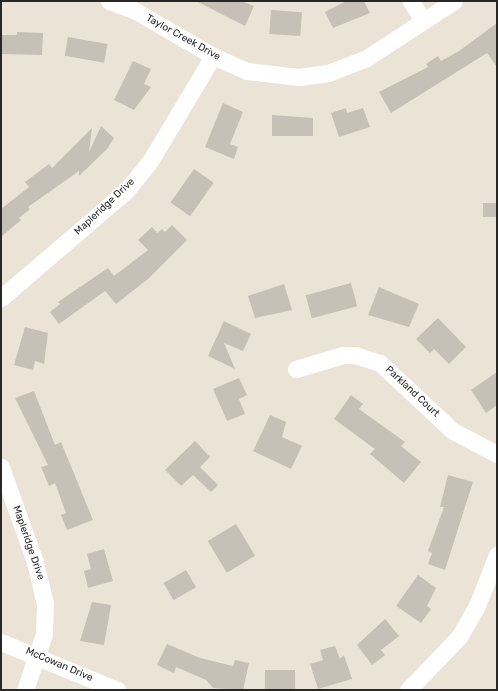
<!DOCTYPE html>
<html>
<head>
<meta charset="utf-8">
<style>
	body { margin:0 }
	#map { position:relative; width:498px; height:691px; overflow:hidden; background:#ece3d7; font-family:Rubik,sans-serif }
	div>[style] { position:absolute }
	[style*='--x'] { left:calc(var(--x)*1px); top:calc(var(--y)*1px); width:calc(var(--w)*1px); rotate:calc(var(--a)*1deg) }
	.building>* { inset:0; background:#c7c0b7; transform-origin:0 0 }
	.minor>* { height:17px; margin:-8.5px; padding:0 8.5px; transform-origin:8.5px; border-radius:8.5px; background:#fff }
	span { translate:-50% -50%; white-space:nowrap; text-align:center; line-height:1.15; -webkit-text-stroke:3.5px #fff; paint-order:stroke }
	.street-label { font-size:10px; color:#272727 }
	.frame { position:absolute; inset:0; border:2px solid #272727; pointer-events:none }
</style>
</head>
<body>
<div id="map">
	<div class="building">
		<i style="clip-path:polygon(196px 1px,241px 1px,254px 6px,245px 26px)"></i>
		<i style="clip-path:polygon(346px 1px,364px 1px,370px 13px,333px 28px,325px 12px)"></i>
		<i style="left:271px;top:10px;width:31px;height:24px;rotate:4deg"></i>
		<i style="clip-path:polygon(497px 23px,497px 67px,487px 53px,391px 113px,379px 92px,428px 67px,426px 64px,438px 56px,441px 61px,459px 51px)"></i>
		<i style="clip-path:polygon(17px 32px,43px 33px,42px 55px,1px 54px,1px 35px,17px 35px)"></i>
		<i style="left:68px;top:37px;width:40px;height:19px;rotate:10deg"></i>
		<i style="clip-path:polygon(133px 61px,151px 69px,144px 84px,151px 87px,134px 110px,114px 100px)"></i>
		<i style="clip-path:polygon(223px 103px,243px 112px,230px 144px,238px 147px,234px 159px,205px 147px)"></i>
		<i style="clip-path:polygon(346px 108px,347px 113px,363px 108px,370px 127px,339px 137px,331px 113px)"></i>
		<i style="clip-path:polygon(272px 115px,313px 118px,313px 136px,272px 136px)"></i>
		<i style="clip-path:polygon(101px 126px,114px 138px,107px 149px,79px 176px,79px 171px,28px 207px,30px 209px,19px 218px,21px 220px,1px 237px,1px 209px,29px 187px,25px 182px,49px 164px,52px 168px,92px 128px,89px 152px)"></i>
		<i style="left:194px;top:169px;width:24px;height:41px;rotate:35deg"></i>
		<i style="left:497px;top:203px;width:14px;height:14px;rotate:90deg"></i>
		<i style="clip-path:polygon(172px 225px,187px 240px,148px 279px,116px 304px,105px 291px,59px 324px,50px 312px,60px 304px,58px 302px,108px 268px,114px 276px,148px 250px,138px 240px,152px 227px,157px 233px,162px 229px,165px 232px)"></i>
		<i style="left:351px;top:283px;width:24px;height:47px;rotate:75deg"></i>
		<i style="clip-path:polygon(284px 284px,292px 310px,255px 318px,248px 296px)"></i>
		<i style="clip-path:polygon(379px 287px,419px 304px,409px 327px,368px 315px)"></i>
		<i style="clip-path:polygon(438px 318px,466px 347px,449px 364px,434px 349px,430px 353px,416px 339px)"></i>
		<i style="clip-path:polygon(224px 321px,251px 334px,243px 351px,224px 343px,235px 369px,208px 356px)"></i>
		<i style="clip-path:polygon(25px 327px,48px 333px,44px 364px,35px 361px,33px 370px,14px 365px)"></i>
		<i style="clip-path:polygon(497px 372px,497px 405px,486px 413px,471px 390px)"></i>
		<i style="clip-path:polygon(239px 378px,247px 395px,239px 399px,245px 414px,227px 421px,213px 389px)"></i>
		<i style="clip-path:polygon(34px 391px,55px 445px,61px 442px,93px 520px,67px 530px,61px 515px,66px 513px,55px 483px,49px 486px,41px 467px,48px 465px,15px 398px)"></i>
		<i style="clip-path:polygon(351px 395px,363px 404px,359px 409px,405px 442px,401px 446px,421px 462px,404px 483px,370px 454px,375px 449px,334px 419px)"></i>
		<i style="clip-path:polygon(270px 415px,286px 422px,282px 437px,302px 446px,291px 469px,253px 451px)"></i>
		<i style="clip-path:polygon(195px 441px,210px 457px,200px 467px,218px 485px,211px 492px,193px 475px,181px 486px,165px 470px)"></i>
		<i style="clip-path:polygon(448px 475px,473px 482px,445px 570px,428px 564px,432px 553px,428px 551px,444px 507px,440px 507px)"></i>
		<i style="left:236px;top:524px;width:37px;height:33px;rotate:59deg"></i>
		<i style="clip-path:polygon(104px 549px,113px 581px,88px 588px,84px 571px,91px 569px,87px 554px)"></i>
		<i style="left:186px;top:570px;width:20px;height:26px;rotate:60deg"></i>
		<i style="clip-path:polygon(418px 575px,436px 588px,427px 606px,431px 609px,421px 623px,396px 606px)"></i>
		<i style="clip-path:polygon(92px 602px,111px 605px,104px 645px,80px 641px)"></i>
		<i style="clip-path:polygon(385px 619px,399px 636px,381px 650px,385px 655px,372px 665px,357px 645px)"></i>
		<i style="clip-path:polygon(167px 644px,200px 658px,233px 666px,235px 660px,249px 663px,243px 690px,213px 688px,206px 680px,176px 667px,174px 673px,157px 665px)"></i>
		<i style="clip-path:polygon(335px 646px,340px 659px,344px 655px,352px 679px,318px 689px,310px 664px,323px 660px,320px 650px)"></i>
		<i style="left:265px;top:670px;width:30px;height:20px"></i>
	</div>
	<div class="minor">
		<i style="--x:109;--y:1;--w:27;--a:20"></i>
		<i style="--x:134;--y:10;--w:91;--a:30.2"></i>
		<i style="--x:213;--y:56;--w:37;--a:24"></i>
		<i style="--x:247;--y:71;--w:52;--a:6.6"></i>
		<i style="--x:299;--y:77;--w:29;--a:-8"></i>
		<i style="--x:328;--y:73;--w:40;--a:-21"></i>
		<i style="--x:365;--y:59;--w:106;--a:-33.1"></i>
		<i style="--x:411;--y:1;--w:23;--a:59"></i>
		<i style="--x:1;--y:298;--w:165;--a:-40.6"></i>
		<i style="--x:126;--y:191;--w:36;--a:-51"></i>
		<i style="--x:149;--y:163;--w:125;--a:-59.1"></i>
		<i style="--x:296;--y:369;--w:49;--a:-16.6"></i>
		<i style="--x:343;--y:355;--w:12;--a:0"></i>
		<i style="--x:355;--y:355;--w:26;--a:18"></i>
		<i style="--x:380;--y:363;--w:100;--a:43"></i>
		<i style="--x:453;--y:431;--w:50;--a:27.6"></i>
		<i style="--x:1;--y:467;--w:101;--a:70.3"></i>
		<i style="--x:35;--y:562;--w:43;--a:76.6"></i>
		<i style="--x:45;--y:604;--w:30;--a:92"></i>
		<i style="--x:44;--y:634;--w:59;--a:108.7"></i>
		<i style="--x:1;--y:642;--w:126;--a:22.5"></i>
		<i style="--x:408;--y:690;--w:74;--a:-46.1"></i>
		<i style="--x:459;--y:637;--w:34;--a:-60"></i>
		<i style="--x:476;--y:608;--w:57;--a:-68.4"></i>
	</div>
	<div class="street-label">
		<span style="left:183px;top:38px;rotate:29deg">Taylor Creek Drive</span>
		<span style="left:105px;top:207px;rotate:-43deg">Mapleridge Drive</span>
		<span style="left:412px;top:392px;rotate:43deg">Parkland Court</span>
		<span style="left:28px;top:543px;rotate:71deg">Mapleridge Drive</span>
		<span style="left:59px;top:665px;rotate:23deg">McCowan Drive</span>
	</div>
	<div class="frame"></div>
</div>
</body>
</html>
